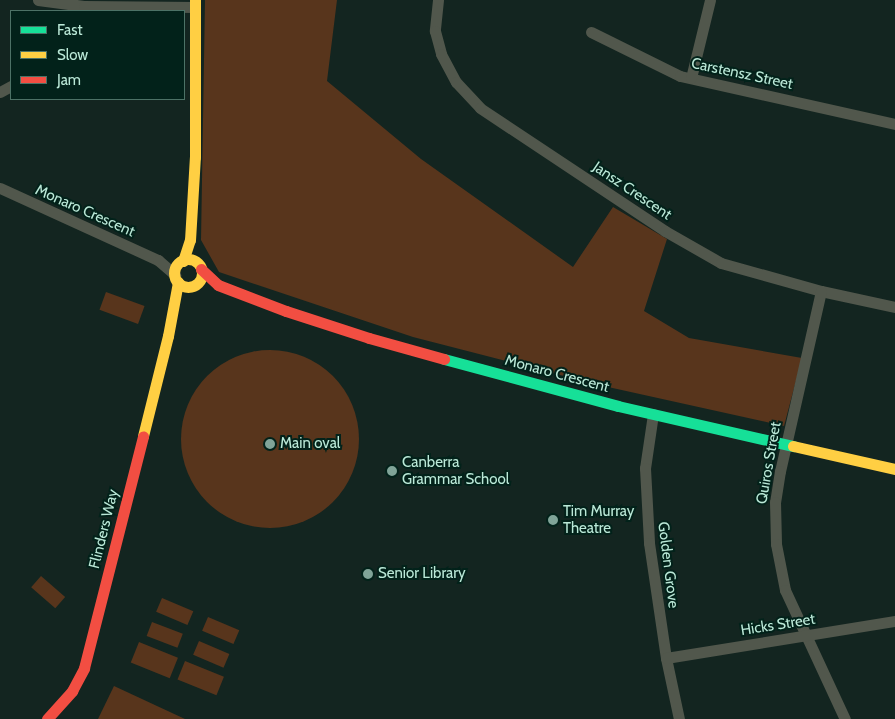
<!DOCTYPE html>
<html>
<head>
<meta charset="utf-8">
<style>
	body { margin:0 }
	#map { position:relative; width:895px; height:719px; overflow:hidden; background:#132520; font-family:Cabin,sans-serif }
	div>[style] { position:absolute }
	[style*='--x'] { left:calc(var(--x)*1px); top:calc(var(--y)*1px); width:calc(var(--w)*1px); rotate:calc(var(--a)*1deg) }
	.green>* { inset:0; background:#58351c; transform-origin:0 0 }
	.round { border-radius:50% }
	.street>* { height:11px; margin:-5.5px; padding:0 5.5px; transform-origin:5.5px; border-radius:5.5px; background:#51574c }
	.fast>* { height:11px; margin:-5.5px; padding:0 5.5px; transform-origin:5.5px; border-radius:5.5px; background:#16e098 }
	.slow>* { height:11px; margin:-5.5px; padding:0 5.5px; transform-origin:5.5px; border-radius:5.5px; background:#ffcf43 }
	.slow>.ring { margin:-5.5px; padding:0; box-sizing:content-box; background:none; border:11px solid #ffcf43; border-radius:50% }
	.jam>* { height:11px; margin:-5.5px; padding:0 5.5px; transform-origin:5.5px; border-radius:5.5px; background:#f24e42 }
	.dots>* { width:14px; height:14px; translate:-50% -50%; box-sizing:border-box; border:2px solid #02221a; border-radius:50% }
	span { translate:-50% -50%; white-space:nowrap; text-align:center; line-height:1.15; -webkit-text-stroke:4px #02221a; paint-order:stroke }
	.street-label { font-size:15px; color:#bbe9d8 }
	.poi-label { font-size:15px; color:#bbe9d8 }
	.left { translate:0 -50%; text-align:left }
	.legend { position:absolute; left:10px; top:10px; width:175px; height:90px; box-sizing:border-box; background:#02221a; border:1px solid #4c7266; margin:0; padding:6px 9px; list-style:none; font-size:15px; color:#bbe9d8 }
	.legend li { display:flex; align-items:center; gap:10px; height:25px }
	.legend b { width:25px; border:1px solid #4c7266 }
</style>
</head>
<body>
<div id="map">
	<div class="green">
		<i style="clip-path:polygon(205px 0,337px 0,327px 81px,421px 159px,573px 267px,613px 207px,667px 239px,644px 311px,689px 338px,802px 358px,784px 426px,599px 385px,413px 337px,219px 272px,201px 240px)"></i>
		<i style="left:106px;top:292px;width:41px;height:19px;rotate:20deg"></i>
		<i class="round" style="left:181px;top:350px;width:178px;height:178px"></i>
		<i style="left:41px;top:576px;width:32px;height:15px;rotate:41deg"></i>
		<i style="left:162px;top:598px;width:34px;height:15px;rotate:23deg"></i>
		<i style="left:208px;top:617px;width:34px;height:15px;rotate:23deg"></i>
		<i style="left:152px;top:622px;width:33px;height:15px;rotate:21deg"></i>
		<i style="left:199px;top:641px;width:33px;height:15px;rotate:23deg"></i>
		<i style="left:139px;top:642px;width:42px;height:22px;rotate:22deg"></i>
		<i style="left:185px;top:661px;width:42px;height:20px;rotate:22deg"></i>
		<i style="clip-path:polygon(114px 686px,185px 719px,98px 719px)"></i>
	</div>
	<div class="street">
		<i style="--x:38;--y:0;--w:46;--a:7.4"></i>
		<i style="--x:84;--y:6;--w:111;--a:0.5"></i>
		<i style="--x:438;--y:0;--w:31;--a:96"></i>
		<i style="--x:435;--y:31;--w:24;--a:75"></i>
		<i style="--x:441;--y:54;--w:32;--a:62"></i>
		<i style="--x:456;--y:82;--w:35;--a:47"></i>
		<i style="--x:480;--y:108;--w:222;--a:33.6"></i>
		<i style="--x:665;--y:231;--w:64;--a:29.7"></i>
		<i style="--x:721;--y:263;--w:104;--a:15.6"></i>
		<i style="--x:821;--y:291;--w:76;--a:12.2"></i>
		<i style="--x:591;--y:32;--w:99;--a:26.3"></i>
		<i style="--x:680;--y:76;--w:220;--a:12.6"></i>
		<i style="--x:691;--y:78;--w:80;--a:-76.3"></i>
		<i style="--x:0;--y:92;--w:13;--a:-29"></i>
		<i style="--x:0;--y:188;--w:174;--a:24.5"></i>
		<i style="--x:158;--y:260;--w:23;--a:41"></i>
		<i style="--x:821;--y:291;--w:185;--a:102.8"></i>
		<i style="--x:780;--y:471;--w:31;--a:99"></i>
		<i style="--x:775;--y:502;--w:42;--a:88.6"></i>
		<i style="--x:776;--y:544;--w:47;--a:78.9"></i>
		<i style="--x:785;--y:590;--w:142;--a:65.1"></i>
		<i style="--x:653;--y:414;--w:55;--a:98.4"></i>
		<i style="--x:645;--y:468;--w:75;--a:86.9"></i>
		<i style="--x:649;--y:543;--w:116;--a:81.6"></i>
		<i style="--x:666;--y:658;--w:62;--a:78"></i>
		<i style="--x:666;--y:658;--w:232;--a:-9.2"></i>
	</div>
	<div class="fast">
		<i style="--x:444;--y:359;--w:180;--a:15.1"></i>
		<i style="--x:618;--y:406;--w:180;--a:12.9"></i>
	</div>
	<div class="slow">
		<i class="ring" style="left:174px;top:259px;width:17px;height:17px"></i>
		<i style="--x:183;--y:261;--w:22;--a:-72"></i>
		<i style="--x:190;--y:240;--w:83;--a:-86.6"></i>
		<i style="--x:195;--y:157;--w:157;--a:-90"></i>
		<i style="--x:143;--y:436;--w:103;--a:-76"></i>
		<i style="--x:168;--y:336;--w:55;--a:-79.5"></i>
		<i style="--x:793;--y:446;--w:105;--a:12.7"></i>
	</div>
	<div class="jam">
		<i style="--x:201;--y:269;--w:23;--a:43"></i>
		<i style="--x:218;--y:285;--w:73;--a:20.9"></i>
		<i style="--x:286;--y:311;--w:87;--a:18"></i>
		<i style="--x:369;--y:338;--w:78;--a:15.6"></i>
		<i style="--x:47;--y:719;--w:38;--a:-48"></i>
		<i style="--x:72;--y:691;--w:26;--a:-62"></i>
		<i style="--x:84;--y:668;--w:239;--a:-75.7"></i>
	</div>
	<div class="dots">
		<i style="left:270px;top:444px;background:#80a498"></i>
		<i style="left:392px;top:471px;background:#80a498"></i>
		<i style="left:553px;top:520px;background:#80a498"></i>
		<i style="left:368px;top:574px;background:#80a498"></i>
	</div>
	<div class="street-label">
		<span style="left:742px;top:74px;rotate:12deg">Carstensz Street</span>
		<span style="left:632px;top:191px;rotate:34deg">Jansz Crescent</span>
		<span style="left:85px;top:211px;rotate:24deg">Monaro Crescent</span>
		<span style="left:557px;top:374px;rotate:15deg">Monaro Crescent</span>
		<span style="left:769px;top:463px;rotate:-80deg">Quiros Street</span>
		<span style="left:104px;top:529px;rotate:-76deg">Flinders Way</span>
		<span style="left:668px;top:565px;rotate:83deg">Golden Grove</span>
		<span style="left:778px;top:625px;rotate:-9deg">Hicks Street</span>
	</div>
	<div class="poi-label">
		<span class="left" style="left:280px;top:444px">Main oval</span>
		<span class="left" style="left:402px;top:471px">Canberra<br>Grammar School</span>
		<span class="left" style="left:563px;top:520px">Tim Murray<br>Theatre</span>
		<span class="left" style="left:378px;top:574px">Senior Library</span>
	</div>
	<ul class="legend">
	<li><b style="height:6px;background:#16e098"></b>Fast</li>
	<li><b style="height:6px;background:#ffcf43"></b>Slow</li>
	<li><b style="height:6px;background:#f24e42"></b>Jam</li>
	</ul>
</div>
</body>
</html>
